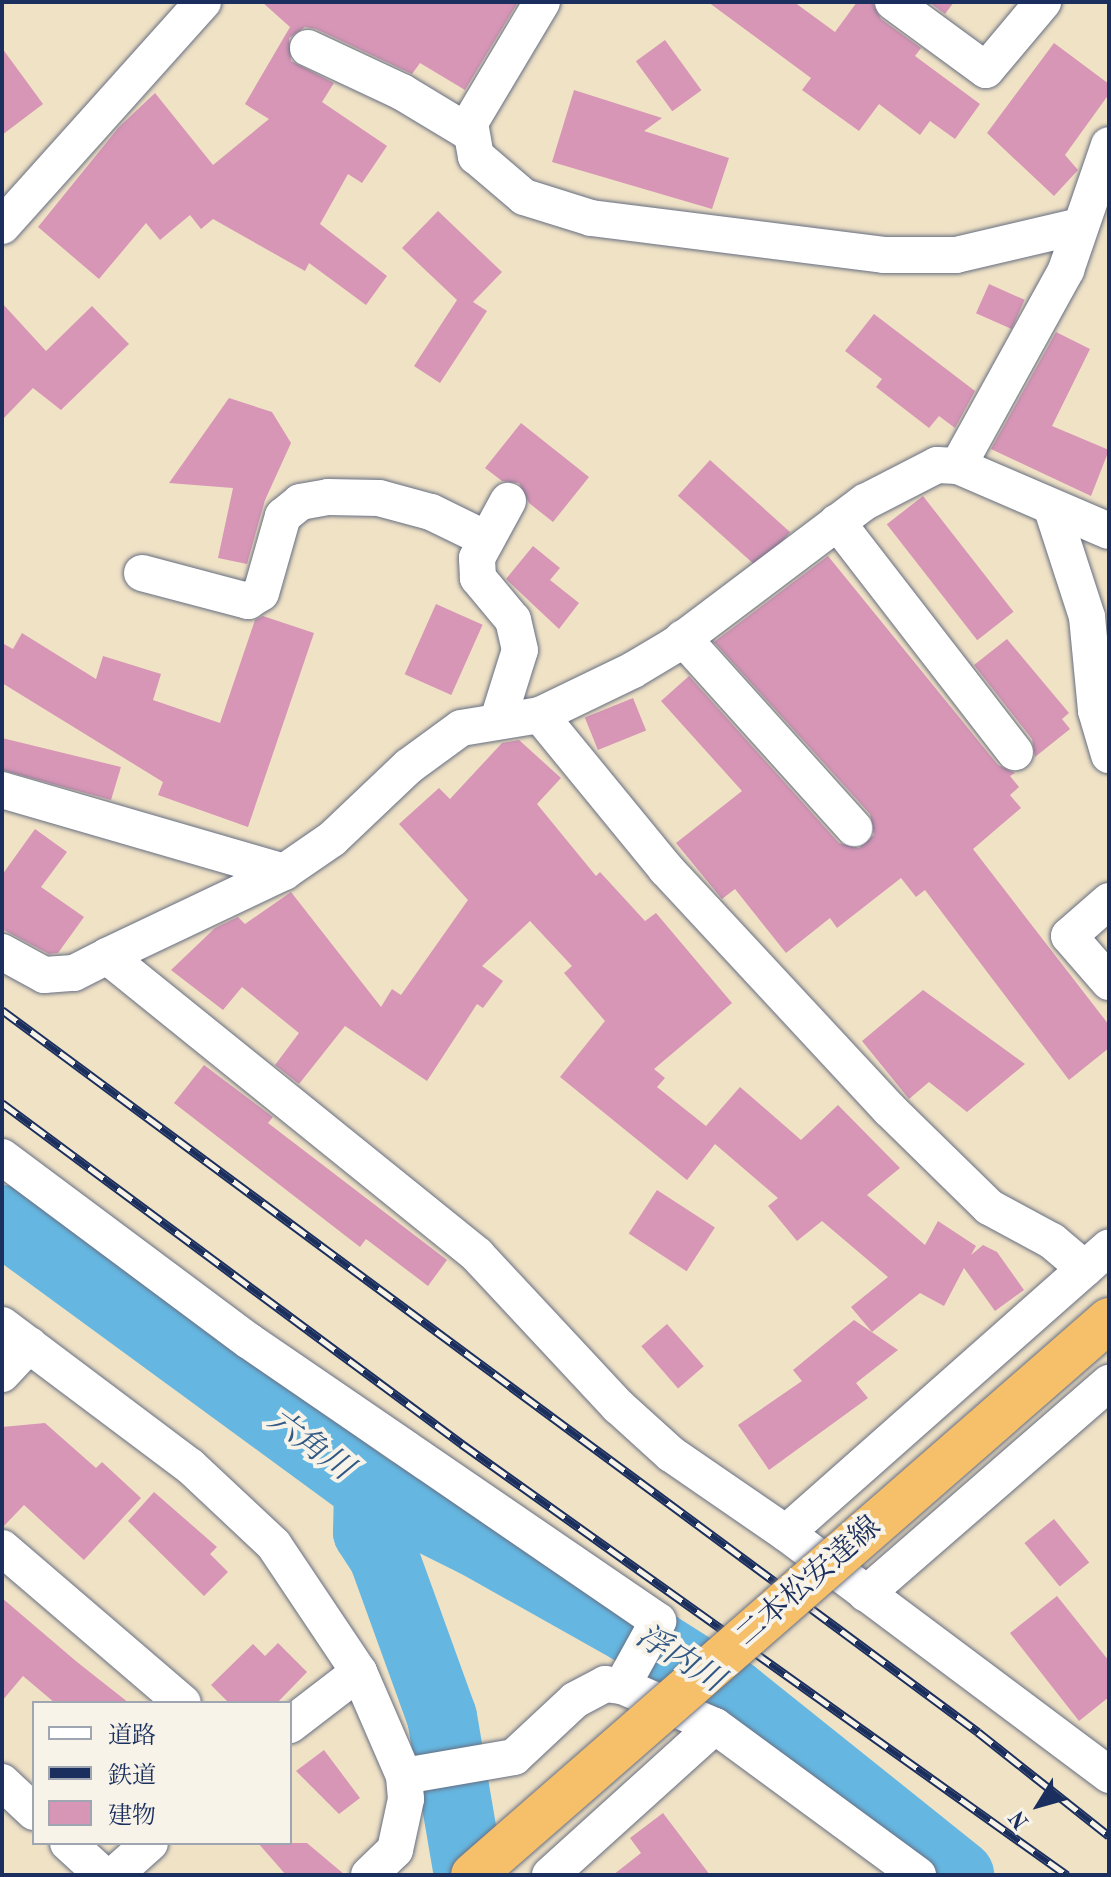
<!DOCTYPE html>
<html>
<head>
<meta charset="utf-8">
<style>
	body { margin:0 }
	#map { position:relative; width:1111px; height:1877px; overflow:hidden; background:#f0e2c5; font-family:"Old Standard TT","Noto Serif JP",serif }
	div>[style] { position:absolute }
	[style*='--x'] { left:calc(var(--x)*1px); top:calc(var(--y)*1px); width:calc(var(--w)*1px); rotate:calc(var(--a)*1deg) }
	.river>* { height:70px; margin:-35px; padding:0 35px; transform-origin:35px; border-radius:35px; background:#65b7e1 }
	.building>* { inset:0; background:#d796b6; transform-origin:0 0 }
	.roads { filter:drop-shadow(0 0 2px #666e82) drop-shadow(0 0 2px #666e82) }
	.minor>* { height:36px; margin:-18px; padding:0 18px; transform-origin:18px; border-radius:18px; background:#fff }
	.rail>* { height:9px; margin-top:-4.5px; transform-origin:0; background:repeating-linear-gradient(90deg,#f7f3e8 0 18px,#1b2f5e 0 36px); box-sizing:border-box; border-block:2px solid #1b2f5e }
	.bridges { filter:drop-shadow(0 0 2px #666e82) drop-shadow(0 0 2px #666e82) }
	.major-bridge>* { height:44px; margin:-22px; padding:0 22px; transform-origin:22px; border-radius:22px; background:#f6c06b }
	span { translate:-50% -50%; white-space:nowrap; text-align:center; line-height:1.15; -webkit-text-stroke:8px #f7f3e8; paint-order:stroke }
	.street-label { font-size:30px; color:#1b2f5e }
	.water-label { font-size:32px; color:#315885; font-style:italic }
	.frame { position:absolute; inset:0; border:4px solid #1b2f5e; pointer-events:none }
	.legend { position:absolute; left:32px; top:1701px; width:260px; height:144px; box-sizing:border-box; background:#f7f3e8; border:2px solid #9fa5b1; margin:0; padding:10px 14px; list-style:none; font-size:24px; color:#1b2f5e }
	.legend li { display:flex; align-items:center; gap:16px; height:40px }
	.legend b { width:40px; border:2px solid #9fa5b1 }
	.north { position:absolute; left:999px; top:1765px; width:80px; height:80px; -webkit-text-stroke:6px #f7f3e8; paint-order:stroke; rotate:233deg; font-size:22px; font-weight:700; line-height:32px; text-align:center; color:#1b2f5e }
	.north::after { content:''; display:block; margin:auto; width:28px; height:36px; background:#1b2f5e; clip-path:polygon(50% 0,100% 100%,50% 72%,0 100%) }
</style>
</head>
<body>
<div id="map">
	<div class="river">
		<i style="--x:2;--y:1220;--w:455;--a:36.2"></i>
		<i style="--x:369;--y:1489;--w:119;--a:26.4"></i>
		<i style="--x:476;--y:1542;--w:176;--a:29.3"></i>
		<i style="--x:629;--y:1628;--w:123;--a:32.4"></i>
		<i style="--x:733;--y:1694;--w:290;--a:38.7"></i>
		<i style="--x:369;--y:1489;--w:43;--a:91.3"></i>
		<i style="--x:368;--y:1532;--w:30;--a:57"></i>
		<i style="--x:384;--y:1557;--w:170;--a:70.1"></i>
		<i style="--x:442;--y:1717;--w:160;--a:80.3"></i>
	</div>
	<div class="building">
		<i style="clip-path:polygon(262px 2px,518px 2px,465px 90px,420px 63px,412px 74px,316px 29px,305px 27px,289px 38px,291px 61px,334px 83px,322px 102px,387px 146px,362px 183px,348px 174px,320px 224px,387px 276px,366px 305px,309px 263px,305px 271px,213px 219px,201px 229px,190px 215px,160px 240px,146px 223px,99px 279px,38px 227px,119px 127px,155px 93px,213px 165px,269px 119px,245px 104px,290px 27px)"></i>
		<i style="clip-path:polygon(708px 2px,794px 2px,835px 32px,857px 2px,872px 2px,881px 19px,921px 48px,915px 56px,980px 104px,955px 139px,930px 121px,920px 135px,879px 104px,859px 131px,802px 90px,811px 78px)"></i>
		<i style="clip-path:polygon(929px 2px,954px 2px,945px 14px)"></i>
		<i style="left:665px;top:40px;width:62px;height:36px;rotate:54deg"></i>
		<i style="clip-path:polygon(1054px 43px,1109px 84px,1109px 94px,1065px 155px,1078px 170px,1054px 196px,987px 133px)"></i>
		<i style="clip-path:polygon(2px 48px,43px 104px,2px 135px)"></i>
		<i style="clip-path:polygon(574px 90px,662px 118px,644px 131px,729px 158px,712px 209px,552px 162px)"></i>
		<i style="clip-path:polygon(438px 211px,502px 272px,473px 302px,487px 311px,440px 383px,414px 366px,457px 300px,402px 248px)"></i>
		<i style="left:989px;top:284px;width:39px;height:32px;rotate:24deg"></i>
		<i style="clip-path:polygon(2px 303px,46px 351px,92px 306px,129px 344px,61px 410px,33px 388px,2px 420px)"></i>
		<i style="clip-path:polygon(874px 314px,975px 391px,955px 428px,939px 416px,929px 428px,876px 387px,882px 379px,845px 351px)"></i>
		<i style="clip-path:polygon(1056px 332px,1090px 349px,1052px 426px,1109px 450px,1091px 496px,991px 449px)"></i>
		<i style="clip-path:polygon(229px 398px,272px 412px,291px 443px,265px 500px,247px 564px,218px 558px,233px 488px,169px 483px)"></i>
		<i style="clip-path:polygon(521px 423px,589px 477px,553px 522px,529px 503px,519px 483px,502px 481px,485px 468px)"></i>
		<i style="left:710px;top:460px;width:108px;height:48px;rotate:42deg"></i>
		<i style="left:923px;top:496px;width:147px;height:46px;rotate:52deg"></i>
		<i style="clip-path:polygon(533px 546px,560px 568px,550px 580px,579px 603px,559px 629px,506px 579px)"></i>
		<i style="clip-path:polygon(828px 556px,998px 765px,1015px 773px,1010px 776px,1019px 787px,1010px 795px,1021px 808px,973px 849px,1109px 1025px,1109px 1048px,1069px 1080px,925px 890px,916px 897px,901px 878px,837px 928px,830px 918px,786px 953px,735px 889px,722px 899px,676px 843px,742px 791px,661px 701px,689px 676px,839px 843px,859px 848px,874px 835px,870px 814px,714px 642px)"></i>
		<i style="left:436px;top:604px;width:51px;height:77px;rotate:24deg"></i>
		<i style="clip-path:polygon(263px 616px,314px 633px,248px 827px,158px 795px,163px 782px,2px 683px,2px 643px,13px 649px,22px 633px,96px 679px,103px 656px,161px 674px,153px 700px,220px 723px,255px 620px)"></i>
		<i style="clip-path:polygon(1007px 639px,1069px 713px,1062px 719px,1070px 729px,1035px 757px,1032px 739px,974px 665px)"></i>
		<i style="left:633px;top:698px;width:35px;height:52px;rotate:68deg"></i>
		<i style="clip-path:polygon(2px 738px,121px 767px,111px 800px,2px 770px)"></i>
		<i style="clip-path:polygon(519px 740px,561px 778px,537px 804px,596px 876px,600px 872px,645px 921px,656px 913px,732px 1003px,654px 1069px,665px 1078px,657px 1087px,706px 1126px,740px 1087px,801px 1140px,838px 1105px,900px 1168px,867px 1195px,925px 1245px,938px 1221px,976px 1246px,971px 1255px,983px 1245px,997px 1252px,1024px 1290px,995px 1311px,964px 1268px,944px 1306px,920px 1293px,872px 1332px,851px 1307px,888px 1277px,822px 1221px,797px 1241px,768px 1206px,778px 1198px,715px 1144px,687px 1180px,560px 1077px,605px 1021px,564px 973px,572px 966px,530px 921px,482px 966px,503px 981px,483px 1008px,477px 1004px,427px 1081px,345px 1026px,299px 1084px,275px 1065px,299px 1033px,242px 987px,223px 1010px,171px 970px,215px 928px,238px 917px,245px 924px,291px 892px,381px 1007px,392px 989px,401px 995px,468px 900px,399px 824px,439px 788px,450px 799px,502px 743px)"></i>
		<i style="clip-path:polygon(35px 829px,67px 852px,41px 887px,84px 917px,58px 953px,49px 954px,2px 929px,2px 875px)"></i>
		<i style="clip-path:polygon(923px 990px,1025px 1064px,967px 1112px,929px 1082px,909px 1099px,862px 1041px)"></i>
		<i style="clip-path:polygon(204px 1065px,273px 1117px,268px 1123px,447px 1260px,428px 1286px,366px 1239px,360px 1247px,174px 1103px)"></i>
		<i style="left:657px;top:1190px;width:69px;height:52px;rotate:33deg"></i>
		<i style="clip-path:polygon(854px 1320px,898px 1350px,856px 1383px,868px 1398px,769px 1470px,738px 1425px,802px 1381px,793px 1370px)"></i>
		<i style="left:667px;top:1324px;width:56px;height:34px;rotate:49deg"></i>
		<i style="clip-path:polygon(45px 1423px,96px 1468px,102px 1462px,141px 1498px,84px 1560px,24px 1505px,2px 1528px,2px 1427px)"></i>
		<i style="clip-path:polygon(154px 1492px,217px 1547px,210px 1554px,228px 1572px,204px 1596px,128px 1521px)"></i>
		<i style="left:1054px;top:1519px;width:56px;height:38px;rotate:51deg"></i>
		<i style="clip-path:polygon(1057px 1596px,1109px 1661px,1109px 1697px,1079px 1721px,1010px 1633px)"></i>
		<i style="clip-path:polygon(2px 1598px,77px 1662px,129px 1703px,55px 1703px,23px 1676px,2px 1701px)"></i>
		<i style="clip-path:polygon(278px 1643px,307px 1672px,277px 1703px,229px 1703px,211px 1685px,253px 1644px,265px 1656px)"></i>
		<i style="clip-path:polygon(324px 1750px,360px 1798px,339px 1814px,296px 1771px)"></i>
		<i style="clip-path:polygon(663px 1813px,710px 1875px,613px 1875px,641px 1853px,630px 1838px)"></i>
		<i style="clip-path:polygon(258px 1843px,307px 1843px,345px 1875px,286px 1875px)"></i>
	</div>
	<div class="roads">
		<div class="minor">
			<i style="--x:542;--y:2;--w:141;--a:120.8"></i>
			<i style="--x:470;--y:123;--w:34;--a:80"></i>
			<i style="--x:476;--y:156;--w:63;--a:40.5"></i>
			<i style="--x:524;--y:197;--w:70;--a:17.4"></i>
			<i style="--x:591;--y:218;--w:295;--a:7.2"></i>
			<i style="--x:884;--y:255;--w:72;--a:0"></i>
			<i style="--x:956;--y:255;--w:127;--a:-13.2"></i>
			<i style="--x:893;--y:2;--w:115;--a:36.2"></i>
			<i style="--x:986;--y:70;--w:89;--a:-50"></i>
			<i style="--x:308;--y:48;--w:104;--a:25.1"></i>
			<i style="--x:402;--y:92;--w:79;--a:31.1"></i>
			<i style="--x:2;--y:226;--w:301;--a:-48.1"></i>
			<i style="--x:958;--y:466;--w:164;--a:23.3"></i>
			<i style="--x:1052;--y:509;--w:114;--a:72"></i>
			<i style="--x:1087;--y:617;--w:94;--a:84.5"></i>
			<i style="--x:1096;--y:711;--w:46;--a:73.5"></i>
			<i style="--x:837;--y:522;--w:291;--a:52.3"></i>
			<i style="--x:142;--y:573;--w:110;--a:14.8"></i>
			<i style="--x:248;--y:601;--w:15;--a:-32"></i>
			<i style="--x:261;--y:593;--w:80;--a:-74.1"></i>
			<i style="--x:283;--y:516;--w:22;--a:-39"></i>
			<i style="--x:300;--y:502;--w:28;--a:-10"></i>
			<i style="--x:328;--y:497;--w:51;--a:1.1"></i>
			<i style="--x:379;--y:498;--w:54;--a:15.1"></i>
			<i style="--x:431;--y:512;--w:59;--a:26.1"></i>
			<i style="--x:683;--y:638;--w:256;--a:48"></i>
			<i style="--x:540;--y:715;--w:199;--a:50.7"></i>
			<i style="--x:666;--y:869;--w:328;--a:47.1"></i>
			<i style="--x:889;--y:1109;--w:140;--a:44.4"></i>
			<i style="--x:989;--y:1207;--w:72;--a:28.4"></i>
			<i style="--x:1052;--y:1241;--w:43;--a:40.3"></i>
			<i style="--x:498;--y:720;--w:73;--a:-72.6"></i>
			<i style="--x:520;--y:650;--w:31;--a:-103"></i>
			<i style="--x:513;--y:620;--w:55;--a:-129.8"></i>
			<i style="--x:478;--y:578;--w:20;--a:-93"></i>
			<i style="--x:477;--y:558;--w:65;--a:-61.5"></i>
			<i style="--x:2;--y:790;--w:294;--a:16.2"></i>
			<i style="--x:1109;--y:901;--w:53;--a:138.8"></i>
			<i style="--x:1069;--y:936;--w:61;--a:49"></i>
			<i style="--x:2;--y:952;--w:48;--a:28.7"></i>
			<i style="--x:44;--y:975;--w:30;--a:-4"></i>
			<i style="--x:74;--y:973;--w:37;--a:-27"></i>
			<i style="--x:107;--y:956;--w:476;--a:38.9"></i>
			<i style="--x:477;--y:1255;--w:207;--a:47"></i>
			<i style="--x:618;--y:1406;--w:72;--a:42.2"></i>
			<i style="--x:671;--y:1454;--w:140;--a:34.5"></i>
			<i style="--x:786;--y:1533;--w:404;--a:36.8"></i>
			<i style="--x:107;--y:956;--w:196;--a:-25.4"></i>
			<i style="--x:284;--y:872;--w:58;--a:-34.5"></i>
			<i style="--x:332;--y:839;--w:106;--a:-43.5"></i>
			<i style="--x:409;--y:766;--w:64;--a:-36.2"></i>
			<i style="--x:461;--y:728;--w:80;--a:-9.3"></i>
			<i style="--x:540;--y:715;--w:103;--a:-25.8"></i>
			<i style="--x:633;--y:670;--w:49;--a:-30.8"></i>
			<i style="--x:675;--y:645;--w:238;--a:-37"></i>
			<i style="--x:865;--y:502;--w:81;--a:-27.2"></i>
			<i style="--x:937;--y:465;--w:21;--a:3"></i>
			<i style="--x:958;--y:466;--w:224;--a:-61.1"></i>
			<i style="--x:1066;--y:270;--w:132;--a:-71"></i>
			<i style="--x:2;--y:1157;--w:308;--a:36.7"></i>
			<i style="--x:249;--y:1341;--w:496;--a:34.4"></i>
			<i style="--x:658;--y:1621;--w:74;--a:119"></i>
			<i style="--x:2;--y:1325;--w:235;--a:36.9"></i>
			<i style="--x:190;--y:1466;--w:115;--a:43.2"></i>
			<i style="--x:274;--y:1545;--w:153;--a:56.2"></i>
			<i style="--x:359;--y:1672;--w:113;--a:66.6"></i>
			<i style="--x:404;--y:1776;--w:112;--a:-9.8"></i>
			<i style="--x:514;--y:1757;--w:83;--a:-43.1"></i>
			<i style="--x:575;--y:1700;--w:34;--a:-28"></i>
			<i style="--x:605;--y:1684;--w:17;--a:7"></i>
			<i style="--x:622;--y:1686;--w:101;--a:23.3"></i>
			<i style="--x:715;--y:1726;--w:252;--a:36.3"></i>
			<i style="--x:2;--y:1374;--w:40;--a:-47"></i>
			<i style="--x:786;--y:1533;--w:431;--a:-41.5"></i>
			<i style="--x:2;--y:1548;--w:238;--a:40.6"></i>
			<i style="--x:866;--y:1594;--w:322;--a:-41"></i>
			<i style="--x:290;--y:1725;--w:87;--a:-37.5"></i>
			<i style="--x:2;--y:1782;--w:44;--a:43.2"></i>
			<i style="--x:68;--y:1843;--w:47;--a:42.4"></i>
			<i style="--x:114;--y:1875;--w:48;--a:-41.6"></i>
			<i style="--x:369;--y:1875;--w:36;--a:-44"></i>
			<i style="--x:395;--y:1850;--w:52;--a:-77.8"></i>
			<i style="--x:406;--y:1799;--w:23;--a:-95"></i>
			<i style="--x:550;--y:1875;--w:222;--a:-42.1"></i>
		</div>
	</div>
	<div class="rail">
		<i style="--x:2;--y:1010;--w:1214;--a:36.49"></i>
		<i style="--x:978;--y:1732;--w:167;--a:38.4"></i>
		<i style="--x:2;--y:1103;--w:573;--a:36.55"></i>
		<i style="--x:462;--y:1444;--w:743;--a:35.47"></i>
	</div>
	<div class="bridges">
		<div class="major-bridge">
			<i style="--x:473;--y:1875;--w:844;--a:-41.11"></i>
		</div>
	</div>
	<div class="street-label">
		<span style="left:809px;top:1582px;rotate:-41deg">二本松安達線</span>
	</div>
	<div class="water-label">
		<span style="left:309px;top:1446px;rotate:36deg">六角川</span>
		<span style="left:679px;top:1660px;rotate:32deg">浮内川</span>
	</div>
	<div class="frame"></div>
	<ul class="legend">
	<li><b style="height:10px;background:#fff"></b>道路</li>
	<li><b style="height:10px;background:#1b2f5e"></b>鉄道</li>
	<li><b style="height:22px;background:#d796b6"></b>建物</li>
	</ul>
	<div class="north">N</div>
</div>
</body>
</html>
